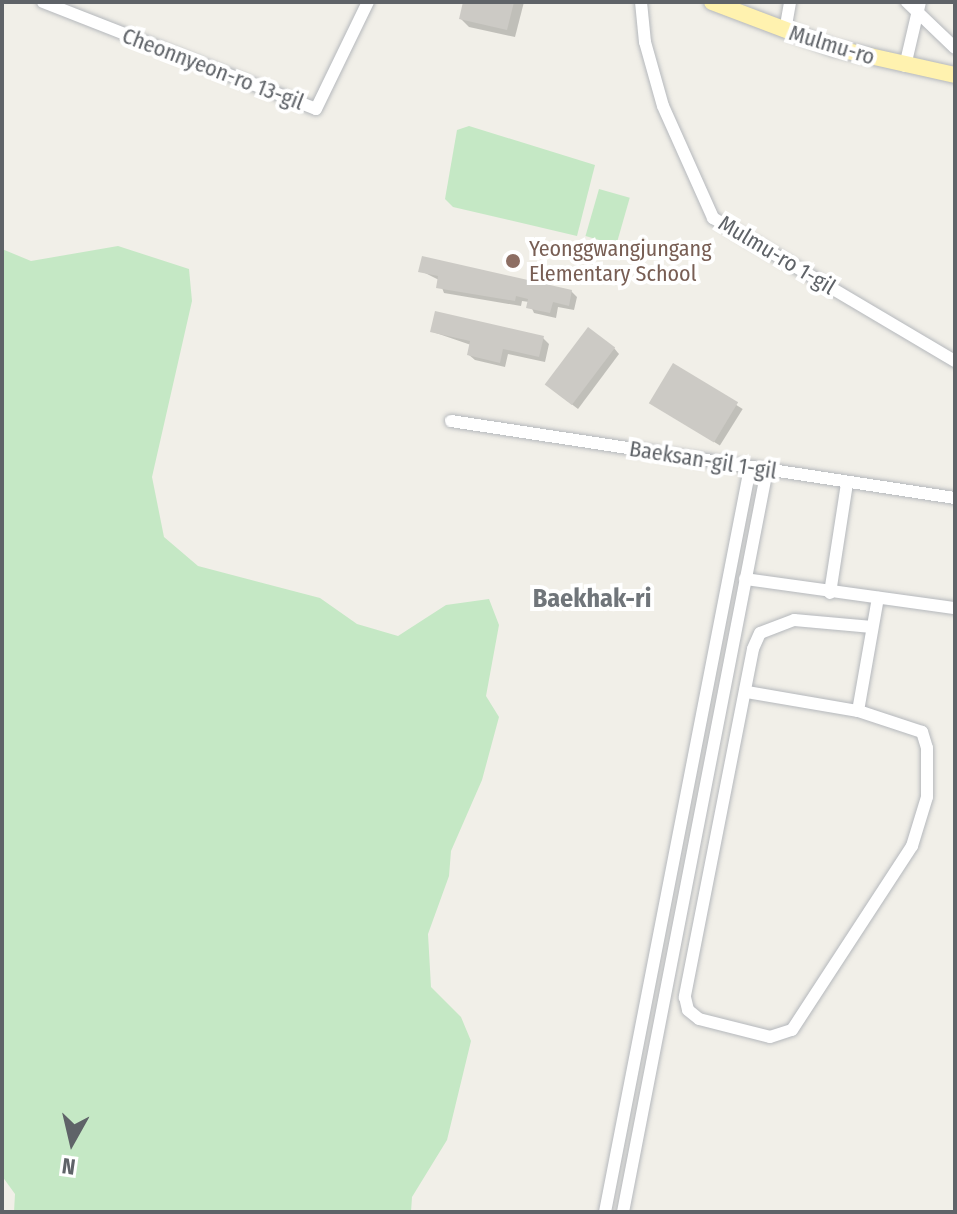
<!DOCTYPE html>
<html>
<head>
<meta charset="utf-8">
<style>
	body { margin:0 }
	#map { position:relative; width:957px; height:1214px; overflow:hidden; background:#f1efe8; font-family:"Fira Sans Condensed",sans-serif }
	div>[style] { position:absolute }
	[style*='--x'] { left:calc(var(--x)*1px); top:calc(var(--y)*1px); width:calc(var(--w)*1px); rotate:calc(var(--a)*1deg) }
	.green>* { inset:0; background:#c5e8c5; transform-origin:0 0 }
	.shadow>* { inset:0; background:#0003; transform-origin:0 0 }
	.building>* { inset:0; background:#cccac5; transform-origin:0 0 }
	.roads { filter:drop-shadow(0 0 2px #b5b8bc) drop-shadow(0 0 2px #b5b8bc) }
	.minor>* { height:12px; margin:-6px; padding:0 6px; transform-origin:6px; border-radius:6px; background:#fff }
	.major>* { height:16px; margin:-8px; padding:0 8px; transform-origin:8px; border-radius:8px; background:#fff2af }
	.dots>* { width:22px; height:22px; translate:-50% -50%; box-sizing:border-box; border:4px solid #fff; border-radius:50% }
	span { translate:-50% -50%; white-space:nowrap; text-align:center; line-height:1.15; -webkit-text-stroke:8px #fff; paint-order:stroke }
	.street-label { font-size:22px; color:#5f6368 }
	.education-label { font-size:22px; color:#785e54 }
	.left { translate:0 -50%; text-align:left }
	.quarter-label { font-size:26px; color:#70757a; font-weight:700 }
	.frame { position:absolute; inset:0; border:4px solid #5f6368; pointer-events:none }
	.north { position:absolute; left:32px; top:1102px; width:80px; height:80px; -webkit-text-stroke:6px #fff; paint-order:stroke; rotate:188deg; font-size:22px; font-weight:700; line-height:32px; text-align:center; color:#5f6368 }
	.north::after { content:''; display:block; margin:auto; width:28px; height:36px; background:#5f6368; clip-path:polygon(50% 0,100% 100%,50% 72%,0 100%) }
</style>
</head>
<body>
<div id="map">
	<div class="green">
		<i style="clip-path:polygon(469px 126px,595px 165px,577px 236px,453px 207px,445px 199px,457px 130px)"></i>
		<i style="left:599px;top:189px;width:32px;height:49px;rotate:16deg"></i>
		<i style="clip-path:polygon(118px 246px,189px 269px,192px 301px,152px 477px,164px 537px,198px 566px,320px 598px,357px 624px,398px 636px,446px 605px,489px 599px,499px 625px,486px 696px,499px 717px,482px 780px,451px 851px,449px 876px,428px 934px,431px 987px,461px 1017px,471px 1041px,447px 1140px,412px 1197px,411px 1212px,14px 1212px,15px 1194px,2px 1176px,2px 249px,31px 261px)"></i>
	</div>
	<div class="shadow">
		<i style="clip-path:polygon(465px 2px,524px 2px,515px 37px,469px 27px,461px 19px)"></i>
		<i style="clip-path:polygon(421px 271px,571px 291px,577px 297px,574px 310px,558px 307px,556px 318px,534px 313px,529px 302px,522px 301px,521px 306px,444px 293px,439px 280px)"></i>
		<i style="clip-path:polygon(433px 332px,543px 338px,549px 344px,545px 362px,508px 354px,505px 367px,475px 360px,469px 355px,471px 345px)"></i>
		<i style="clip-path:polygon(614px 348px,619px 354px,578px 409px,553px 390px)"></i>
		<i style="left:674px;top:366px;width:81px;height:43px;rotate:32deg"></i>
	</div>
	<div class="building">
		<i style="clip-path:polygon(463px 2px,514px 2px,507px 30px,459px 19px)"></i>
		<i style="clip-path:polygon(422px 256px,572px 290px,569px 306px,553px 302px,550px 313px,526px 308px,528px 299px,516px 296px,515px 301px,436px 288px,438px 276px,418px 272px)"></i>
		<i style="clip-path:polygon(435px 311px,544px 336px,539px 357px,503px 349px,500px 363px,467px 355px,470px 341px,430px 332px)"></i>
		<i style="left:588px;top:327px;width:34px;height:72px;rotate:37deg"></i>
		<i style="left:673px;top:363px;width:76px;height:47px;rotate:31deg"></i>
	</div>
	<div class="roads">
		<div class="minor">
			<i style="--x:43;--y:2;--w:293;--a:21.4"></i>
			<i style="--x:316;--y:109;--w:119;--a:-64.1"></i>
			<i style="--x:641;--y:2;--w:40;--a:84.3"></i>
			<i style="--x:645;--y:42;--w:66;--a:74.3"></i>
			<i style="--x:663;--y:106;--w:123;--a:65.9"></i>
			<i style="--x:713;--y:218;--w:281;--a:30.6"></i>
			<i style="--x:907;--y:2;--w:66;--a:43.8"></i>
			<i style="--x:785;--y:31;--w:29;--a:-80"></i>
			<i style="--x:905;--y:66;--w:66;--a:-76.8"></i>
			<i style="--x:451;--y:421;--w:510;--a:8.69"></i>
			<i style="--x:745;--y:579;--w:212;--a:7.9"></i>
			<i style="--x:830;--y:593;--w:111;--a:-81.2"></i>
			<i style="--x:872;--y:627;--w:78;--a:-174.9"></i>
			<i style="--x:794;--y:620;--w:36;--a:159"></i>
			<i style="--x:760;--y:633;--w:17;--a:114"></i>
			<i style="--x:753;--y:649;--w:355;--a:101.1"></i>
			<i style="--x:685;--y:997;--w:13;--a:77"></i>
			<i style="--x:688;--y:1010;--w:14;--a:39"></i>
			<i style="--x:699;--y:1019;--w:73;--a:14.2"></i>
			<i style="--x:770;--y:1037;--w:23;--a:-18"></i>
			<i style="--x:792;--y:1030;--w:220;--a:-56.9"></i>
			<i style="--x:912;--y:846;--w:51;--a:-73"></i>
			<i style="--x:927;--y:797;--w:49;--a:-90"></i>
			<i style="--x:927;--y:748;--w:17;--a:-107"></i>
			<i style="--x:922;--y:732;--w:67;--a:-161.8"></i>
			<i style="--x:858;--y:711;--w:115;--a:-80"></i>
			<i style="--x:747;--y:692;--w:113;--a:9.7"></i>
			<i style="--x:605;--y:1212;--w:758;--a:-78.97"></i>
			<i style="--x:623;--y:1212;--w:756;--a:-79.02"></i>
		</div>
		<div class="major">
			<i style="--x:712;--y:2;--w:130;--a:20.7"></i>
			<i style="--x:834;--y:48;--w:124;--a:12.6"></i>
		</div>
	</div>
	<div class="dots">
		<i style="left:513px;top:261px;background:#8d6e63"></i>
	</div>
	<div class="street-label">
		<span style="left:832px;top:45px;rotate:17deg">Mulmu-ro</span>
		<span style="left:213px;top:69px;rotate:21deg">Cheonnyeon-ro 13-gil</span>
		<span style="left:777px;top:255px;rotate:31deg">Mulmu-ro 1-gil</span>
		<span style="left:703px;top:460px;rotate:9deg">Baeksan-gil 1-gil</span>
	</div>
	<div class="education-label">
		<span class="left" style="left:529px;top:261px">Yeonggwangjungang<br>Elementary School</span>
	</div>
	<div class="quarter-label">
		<span style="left:592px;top:599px">Baekhak-ri</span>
	</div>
	<div class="frame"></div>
	<div class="north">N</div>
</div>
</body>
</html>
